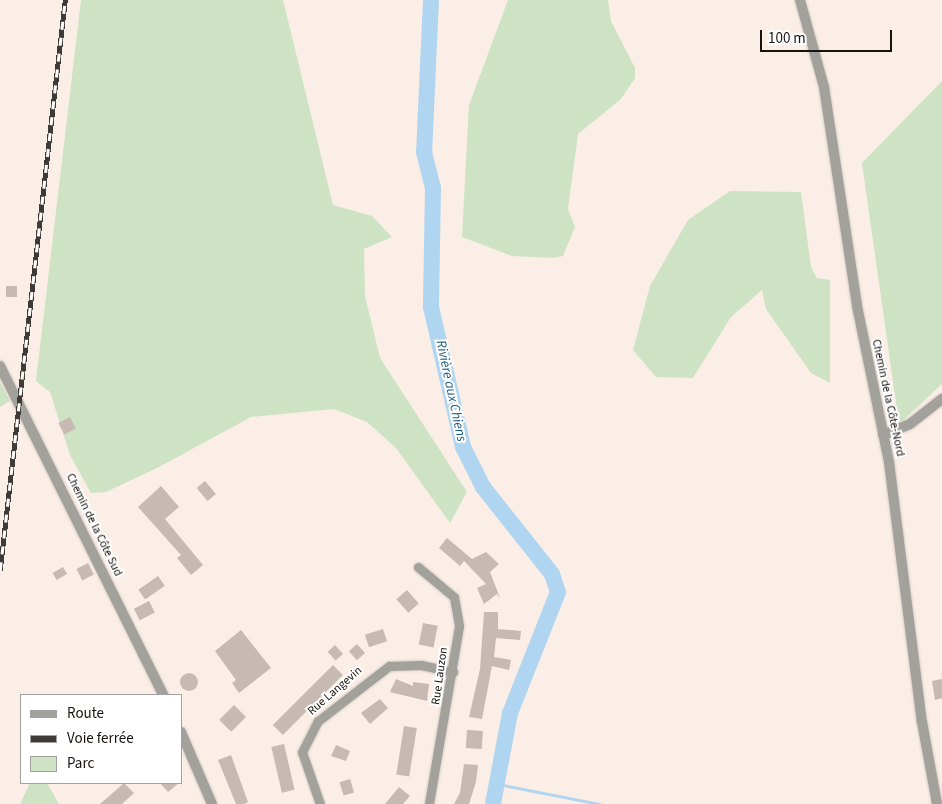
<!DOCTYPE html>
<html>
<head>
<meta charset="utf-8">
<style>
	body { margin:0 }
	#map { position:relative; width:942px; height:804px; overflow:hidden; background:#faeee6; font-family:"Source Sans 3",sans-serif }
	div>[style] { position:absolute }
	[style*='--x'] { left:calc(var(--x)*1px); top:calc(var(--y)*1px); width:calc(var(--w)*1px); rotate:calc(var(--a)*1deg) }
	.green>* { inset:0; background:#cde3c3 }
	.stream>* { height:2.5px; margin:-1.25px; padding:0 1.25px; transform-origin:1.25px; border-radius:1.25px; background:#b0d5f0 }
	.river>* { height:16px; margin:-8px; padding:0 8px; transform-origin:8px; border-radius:8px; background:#b0d5f0 }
	.building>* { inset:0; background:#c6bab2; transform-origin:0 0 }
	.round { border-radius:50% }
	.roads { filter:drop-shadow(0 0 1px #d6cbc4) drop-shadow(0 0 1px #d6cbc4) }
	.minor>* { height:9px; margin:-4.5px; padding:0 4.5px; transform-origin:4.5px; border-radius:4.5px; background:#a3a19c }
	.tertiary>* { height:10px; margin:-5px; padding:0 5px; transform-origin:5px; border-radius:5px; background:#a3a19c }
	.rail>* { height:4.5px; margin-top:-2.25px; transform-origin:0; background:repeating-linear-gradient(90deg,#fff 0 8px,#403a36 0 16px); box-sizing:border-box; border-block:1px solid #403a36 }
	span { translate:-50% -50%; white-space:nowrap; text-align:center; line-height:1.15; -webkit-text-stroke:4px #fff; paint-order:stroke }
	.street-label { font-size:12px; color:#171310 }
	.water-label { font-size:14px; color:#215c80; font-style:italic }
	.legend { position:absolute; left:20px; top:694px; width:162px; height:90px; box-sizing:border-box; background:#fff; border:1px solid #a2a19f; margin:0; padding:6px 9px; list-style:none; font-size:15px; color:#171310 }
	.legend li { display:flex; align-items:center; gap:10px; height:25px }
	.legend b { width:25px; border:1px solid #a2a19f }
	.scale { position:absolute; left:760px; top:30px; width:132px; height:22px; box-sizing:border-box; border:2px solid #171310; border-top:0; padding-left:6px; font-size:15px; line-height:18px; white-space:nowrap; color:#171310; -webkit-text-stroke:4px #fff; paint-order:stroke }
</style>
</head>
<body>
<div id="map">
	<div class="green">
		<i style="clip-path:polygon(81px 0,283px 0,333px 205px,372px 216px,392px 237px,364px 249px,365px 296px,380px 358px,467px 492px,450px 523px,396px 448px,367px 422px,334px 409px,251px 417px,159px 467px,106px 492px,91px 493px,70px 455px,50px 392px,36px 381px)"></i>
		<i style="clip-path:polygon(508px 0,608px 0,611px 21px,635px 68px,635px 78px,621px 99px,578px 134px,568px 209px,575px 227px,563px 256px,553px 258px,512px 256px,462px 237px,469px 105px)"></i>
		<i style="clip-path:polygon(942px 81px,942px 384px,899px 424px,862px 163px)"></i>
		<i style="clip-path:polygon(730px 191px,801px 192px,811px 267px,817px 278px,830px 280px,830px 383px,811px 373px,766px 309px,762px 290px,731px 317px,693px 378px,656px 377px,633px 350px,650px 286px,688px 220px)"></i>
		<i style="clip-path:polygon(0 382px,10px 401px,0 407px)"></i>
		<i style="clip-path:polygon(30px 783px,47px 783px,59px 804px,20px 804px)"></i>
	</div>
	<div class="stream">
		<i style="--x:498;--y:784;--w:104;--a:11.1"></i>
	</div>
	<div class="river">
		<i style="--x:431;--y:0;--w:152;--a:92.6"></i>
		<i style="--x:424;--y:152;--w:37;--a:76"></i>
		<i style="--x:433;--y:188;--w:119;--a:91"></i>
		<i style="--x:431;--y:307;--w:144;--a:77.1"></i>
		<i style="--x:463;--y:447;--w:45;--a:63.4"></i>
		<i style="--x:483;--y:487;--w:111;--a:51.6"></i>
		<i style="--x:552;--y:574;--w:19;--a:72"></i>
		<i style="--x:558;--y:592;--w:130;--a:111.6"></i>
		<i style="--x:510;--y:713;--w:93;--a:100.6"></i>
	</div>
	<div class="building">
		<i style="left:6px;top:286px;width:11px;height:11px"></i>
		<i style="left:70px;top:417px;width:13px;height:13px;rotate:63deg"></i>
		<i style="left:205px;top:481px;width:17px;height:11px;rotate:50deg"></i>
		<i style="clip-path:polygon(161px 486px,179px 507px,165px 519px,203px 565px,191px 575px,177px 558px,181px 555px,138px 507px)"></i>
		<i style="clip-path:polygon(447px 538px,472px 559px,486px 552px,499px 564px,490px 572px,500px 598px,497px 594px,484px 604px,477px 588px,486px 584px,464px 561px,460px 566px,439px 548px)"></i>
		<i style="left:88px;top:563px;width:13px;height:13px;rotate:63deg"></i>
		<i style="left:63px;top:567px;width:8px;height:12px;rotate:60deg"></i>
		<i style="left:158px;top:576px;width:12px;height:24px;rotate:55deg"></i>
		<i style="left:407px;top:590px;width:18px;height:14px;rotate:49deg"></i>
		<i style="left:149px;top:601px;width:13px;height:17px;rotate:63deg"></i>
		<i style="clip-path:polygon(484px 612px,498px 612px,498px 629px,521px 631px,520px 640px,496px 638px,494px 657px,511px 660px,509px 670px,492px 666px,482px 719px,469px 717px,480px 669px)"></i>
		<i style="left:423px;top:623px;width:15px;height:22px;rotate:11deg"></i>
		<i style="left:383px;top:629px;width:13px;height:19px;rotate:72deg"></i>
		<i style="clip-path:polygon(241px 630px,271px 668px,239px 693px,232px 683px,236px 680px,215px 651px)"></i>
		<i style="left:357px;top:644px;width:12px;height:11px;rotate:48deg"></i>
		<i style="left:335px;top:645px;width:12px;height:10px;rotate:48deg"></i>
		<i style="left:333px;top:665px;width:14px;height:85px;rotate:45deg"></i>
		<i class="round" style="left:180px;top:673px;width:18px;height:18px"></i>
		<i style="clip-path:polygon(396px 679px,413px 686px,413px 682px,429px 684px,427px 701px,390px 692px)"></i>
		<i style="clip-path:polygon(942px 679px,942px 698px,935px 700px,932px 681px)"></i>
		<i style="clip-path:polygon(380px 699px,388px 708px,370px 724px,361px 713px)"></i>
		<i style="left:234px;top:705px;width:17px;height:21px;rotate:45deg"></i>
		<i style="left:404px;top:726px;width:13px;height:49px;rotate:9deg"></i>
		<i style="left:467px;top:730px;width:16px;height:18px;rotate:4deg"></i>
		<i style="left:284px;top:744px;width:47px;height:13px;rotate:77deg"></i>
		<i style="clip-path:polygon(336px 745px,350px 751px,346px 761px,331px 756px)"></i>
		<i style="clip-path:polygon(231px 755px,248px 802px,244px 804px,236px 804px,218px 760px)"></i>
		<i style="clip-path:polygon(464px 764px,478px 765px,476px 782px,469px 804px,454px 804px,460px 793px)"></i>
		<i style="left:350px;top:779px;width:14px;height:11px;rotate:73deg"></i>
		<i style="clip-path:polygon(124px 783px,134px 793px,122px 804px,100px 804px)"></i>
		<i style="clip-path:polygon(160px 783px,179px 783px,168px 792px)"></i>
		<i style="clip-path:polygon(399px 787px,410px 796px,403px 804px,385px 804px)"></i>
	</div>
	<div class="roads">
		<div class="minor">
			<i style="--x:418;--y:567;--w:47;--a:39.8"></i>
			<i style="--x:454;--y:597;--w:29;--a:80"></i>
			<i style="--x:459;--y:626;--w:181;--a:99.6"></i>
			<i style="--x:320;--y:804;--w:55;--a:-109.1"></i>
			<i style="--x:302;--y:752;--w:35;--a:-63"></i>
			<i style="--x:318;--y:721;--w:90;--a:-37.8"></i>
			<i style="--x:389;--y:666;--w:32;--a:-2"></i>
			<i style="--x:421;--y:665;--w:33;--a:12"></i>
		</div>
		<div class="tertiary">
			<i style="--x:800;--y:0;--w:90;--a:74.6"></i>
			<i style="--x:824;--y:87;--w:221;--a:81.4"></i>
			<i style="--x:857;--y:306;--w:159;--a:78.4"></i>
			<i style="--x:889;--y:462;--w:262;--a:82.8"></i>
			<i style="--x:922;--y:722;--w:83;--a:79.6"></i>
			<i style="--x:0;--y:366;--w:367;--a:63.6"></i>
			<i style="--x:883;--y:435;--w:29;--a:-22"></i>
			<i style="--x:910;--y:424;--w:41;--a:-38"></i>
			<i style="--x:181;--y:732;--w:78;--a:66.7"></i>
		</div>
	</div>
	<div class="rail">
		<i style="--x:0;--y:570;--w:574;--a:-83.49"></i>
	</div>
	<div class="street-label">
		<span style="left:888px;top:398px;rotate:78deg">Chemin de la Côte-Nord</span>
		<span style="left:94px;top:525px;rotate:64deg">Chemin de la Côte Sud</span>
		<span style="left:440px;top:676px;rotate:-82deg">Rue Lauzon</span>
		<span style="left:335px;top:691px;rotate:-41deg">Rue Langevin</span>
	</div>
	<div class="water-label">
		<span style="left:451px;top:391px;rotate:78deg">Rivière aux Chiens</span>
	</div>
	<ul class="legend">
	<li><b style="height:6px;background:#a3a19c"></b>Route</li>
	<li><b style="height:6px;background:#403a36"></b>Voie ferrée</li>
	<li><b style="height:14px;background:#cde3c3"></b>Parc</li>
	</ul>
	<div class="scale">100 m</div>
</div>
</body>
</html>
